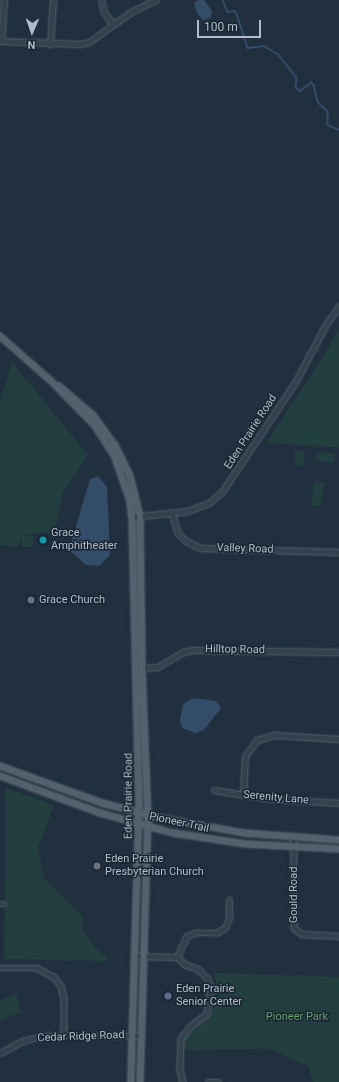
<!DOCTYPE html>
<html>
<head>
<meta charset="utf-8">
<style>
	body { margin:0 }
	#map { position:relative; width:339px; height:1082px; overflow:hidden; background:#21303e; font-family:Roboto,sans-serif }
	div>[style] { position:absolute }
	[style*='--x'] { left:calc(var(--x)*1px); top:calc(var(--y)*1px); width:calc(var(--w)*1px); rotate:calc(var(--a)*1deg) }
	.green>* { inset:0; background:#233e3f; transform-origin:0 0 }
	.water>* { inset:0; background:#334c67 }
	.stream>* { height:1.5px; margin:-0.75px; padding:0 0.75px; transform-origin:0.75px; border-radius:0.75px; background:#334c67 }
	.roads { filter:drop-shadow(0 0 1px #535f6c) drop-shadow(0 0 1px #535f6c) }
	.minor>* { height:4.5px; margin:-2.25px; padding:0 2.25px; transform-origin:2.25px; border-radius:2.25px; background:#35414e }
	.major>* { height:6px; margin:-3px; padding:0 3px; transform-origin:3px; border-radius:3px; background:#53606e }
	.dots>* { width:11px; height:11px; translate:-50% -50%; box-sizing:border-box; border:2px solid #1a2633; border-radius:50% }
	span { translate:-50% -50%; white-space:nowrap; text-align:center; line-height:1.15; -webkit-text-stroke:3px #1a2633; paint-order:stroke }
	.street-label { font-size:11px; color:#b0bcca }
	.poi-label { font-size:11px; color:#b0bcca }
	.left { translate:0 -50%; text-align:left }
	.park-label { font-size:11px; color:#659d6e }
	.north { position:absolute; left:12px; top:12px; width:40px; height:40px; -webkit-text-stroke:3px #1a2633; paint-order:stroke; rotate:182deg; font-size:11px; font-weight:700; line-height:16px; text-align:center; color:#b0bcca }
	.north::after { content:''; display:block; margin:auto; width:14px; height:18px; background:#b0bcca; clip-path:polygon(50% 0,100% 100%,50% 72%,0 100%) }
	.scale { position:absolute; left:197px; top:20px; width:64px; height:18px; box-sizing:border-box; border:2px solid #b0bcca; border-top:0; padding-left:5px; font-size:12px; line-height:14px; white-space:nowrap; color:#b0bcca; -webkit-text-stroke:3px #1a2633; paint-order:stroke }
</style>
</head>
<body>
<div id="map">
	<div class="green">
		<i style="clip-path:polygon(339px 330px,339px 447px,266px 443px,315px 369px)"></i>
		<i style="clip-path:polygon(12px 362px,88px 455px,63px 493px,54px 535px,46px 532px,25px 535px,34px 536px,33px 547px,22px 547px,22px 537px,18px 547px,0 545px,0 401px)"></i>
		<i style="left:295px;top:451px;width:9px;height:14px"></i>
		<i style="clip-path:polygon(317px 451px,335px 454px,333px 463px,316px 461px)"></i>
		<i style="left:314px;top:481px;width:10px;height:24px;rotate:6deg"></i>
		<i style="clip-path:polygon(6px 788px,54px 805px,38px 848px,44px 878px,83px 917px,82px 928px,96px 949px,107px 958px,105px 961px,4px 959px)"></i>
		<i style="clip-path:polygon(214px 973px,339px 977px,339px 1082px,313px 1082px,308px 1066px,269px 1049px,185px 1050px,184px 1040px,195px 1026px,211px 1015px,218px 995px)"></i>
		<i style="clip-path:polygon(16px 994px,21px 1012px,0 1021px,0 1000px)"></i>
	</div>
	<div class="water">
		<i style="clip-path:polygon(199px 0,204px 0,212px 11px,211px 18px,203px 20px,197px 13px,194px 3px)"></i>
		<i style="clip-path:polygon(98px 476px,107px 487px,110px 555px,99px 566px,86px 565px,69px 550px,90px 479px)"></i>
		<i style="clip-path:polygon(194px 698px,216px 701px,221px 708px,204px 730px,195px 733px,182px 728px,180px 720px,183px 704px)"></i>
	</div>
	<div class="stream">
		<i style="--x:223;--y:0;--w:13;--a:67"></i>
		<i style="--x:228;--y:12;--w:7;--a:-8"></i>
		<i style="--x:235;--y:11;--w:4;--a:56"></i>
		<i style="--x:237;--y:14;--w:36;--a:72"></i>
		<i style="--x:248;--y:48;--w:16;--a:-7"></i>
		<i style="--x:264;--y:46;--w:17;--a:31"></i>
		<i style="--x:279;--y:55;--w:29;--a:52"></i>
		<i style="--x:297;--y:78;--w:9;--a:96"></i>
		<i style="--x:296;--y:87;--w:6;--a:45"></i>
		<i style="--x:300;--y:91;--w:14;--a:-36"></i>
		<i style="--x:311;--y:83;--w:4;--a:34"></i>
		<i style="--x:314;--y:85;--w:17;--a:77"></i>
		<i style="--x:318;--y:102;--w:14;--a:45"></i>
		<i style="--x:328;--y:112;--w:13;--a:90"></i>
		<i style="--x:328;--y:125;--w:12;--a:24"></i>
	</div>
	<div class="roads">
		<div class="minor">
			<i style="--x:102;--y:0;--w:12;--a:81"></i>
			<i style="--x:104;--y:12;--w:16;--a:52"></i>
			<i style="--x:0;--y:41;--w:80;--a:2.1"></i>
			<i style="--x:80;--y:44;--w:9;--a:-13"></i>
			<i style="--x:89;--y:42;--w:52;--a:-35.5"></i>
			<i style="--x:131;--y:12;--w:28;--a:-26"></i>
			<i style="--x:1;--y:41;--w:41;--a:-85.8"></i>
			<i style="--x:50;--y:45;--w:45;--a:-86.2"></i>
			<i style="--x:172;--y:513;--w:21;--a:73"></i>
			<i style="--x:178;--y:533;--w:11;--a:45"></i>
			<i style="--x:186;--y:541;--w:17;--a:25"></i>
			<i style="--x:201;--y:548;--w:138;--a:1.7"></i>
			<i style="--x:132;--y:517;--w:56;--a:-6.1"></i>
			<i style="--x:188;--y:511;--w:22;--a:-21"></i>
			<i style="--x:209;--y:503;--w:17;--a:-40"></i>
			<i style="--x:222;--y:492;--w:133;--a:-56.3"></i>
			<i style="--x:296;--y:381;--w:62;--a:-62.2"></i>
			<i style="--x:325;--y:326;--w:24;--a:-55"></i>
			<i style="--x:139;--y:668;--w:19;--a:-3"></i>
			<i style="--x:158;--y:667;--w:29;--a:-31"></i>
			<i style="--x:183;--y:652;--w:10;--a:-11"></i>
			<i style="--x:193;--y:650;--w:146;--a:0.8"></i>
			<i style="--x:214;--y:790;--w:51;--a:9.1"></i>
			<i style="--x:264;--y:798;--w:75;--a:3.8"></i>
			<i style="--x:243;--y:795;--w:39;--a:-87"></i>
			<i style="--x:245;--y:756;--w:20;--a:-53"></i>
			<i style="--x:257;--y:740;--w:19;--a:-16"></i>
			<i style="--x:275;--y:735;--w:64;--a:3.6"></i>
			<i style="--x:294;--y:837;--w:91;--a:90"></i>
			<i style="--x:294;--y:928;--w:10;--a:37"></i>
			<i style="--x:302;--y:934;--w:37;--a:3"></i>
			<i style="--x:0;--y:904;--w:4;--a:0"></i>
			<i style="--x:135;--y:956;--w:42;--a:1.4"></i>
			<i style="--x:177;--y:957;--w:12;--a:42"></i>
			<i style="--x:186;--y:965;--w:13;--a:18"></i>
			<i style="--x:198;--y:969;--w:14;--a:45"></i>
			<i style="--x:208;--y:979;--w:9;--a:69"></i>
			<i style="--x:211;--y:987;--w:27;--a:98"></i>
			<i style="--x:207;--y:1014;--w:21;--a:143"></i>
			<i style="--x:190;--y:1027;--w:15;--a:127"></i>
			<i style="--x:181;--y:1039;--w:30;--a:92"></i>
			<i style="--x:180;--y:1069;--w:13;--a:77"></i>
			<i style="--x:177;--y:957;--w:23;--a:-65"></i>
			<i style="--x:187;--y:936;--w:9;--a:-21"></i>
			<i style="--x:195;--y:933;--w:21;--a:0"></i>
			<i style="--x:216;--y:933;--w:10;--a:-29"></i>
			<i style="--x:225;--y:928;--w:11;--a:-68"></i>
			<i style="--x:229;--y:918;--w:18;--a:-90"></i>
			<i style="--x:0;--y:968;--w:37;--a:0"></i>
			<i style="--x:37;--y:968;--w:19;--a:28"></i>
			<i style="--x:54;--y:977;--w:11;--a:52"></i>
			<i style="--x:61;--y:986;--w:12;--a:76"></i>
			<i style="--x:64;--y:998;--w:37;--a:90"></i>
			<i style="--x:0;--y:1053;--w:26;--a:-28"></i>
			<i style="--x:23;--y:1041;--w:20;--a:-15"></i>
			<i style="--x:42;--y:1036;--w:99;--a:0"></i>
			<i style="--x:208;--y:1082;--w:11;--a:0"></i>
		</div>
		<div class="major">
			<i style="--x:0;--y:336;--w:68;--a:41.4"></i>
			<i style="--x:51;--y:381;--w:63;--a:45.6"></i>
			<i style="--x:95;--y:426;--w:35;--a:57"></i>
			<i style="--x:114;--y:455;--w:49;--a:70.8"></i>
			<i style="--x:130;--y:501;--w:20;--a:84"></i>
			<i style="--x:132;--y:521;--w:284;--a:88.6"></i>
			<i style="--x:139;--y:805;--w:277;--a:91.7"></i>
			<i style="--x:59;--y:386;--w:45;--a:40.5"></i>
			<i style="--x:93;--y:415;--w:37;--a:54"></i>
			<i style="--x:115;--y:445;--w:34;--a:64"></i>
			<i style="--x:130;--y:476;--w:41;--a:76"></i>
			<i style="--x:140;--y:516;--w:152;--a:89.2"></i>
			<i style="--x:142;--y:668;--w:147;--a:87.7"></i>
			<i style="--x:148;--y:815;--w:267;--a:91.7"></i>
			<i style="--x:0;--y:766;--w:109;--a:19.9"></i>
			<i style="--x:102;--y:803;--w:56;--a:14.5"></i>
			<i style="--x:156;--y:817;--w:89;--a:10.3"></i>
			<i style="--x:244;--y:833;--w:95;--a:4.2"></i>
			<i style="--x:0;--y:776;--w:107;--a:20.3"></i>
			<i style="--x:100;--y:813;--w:76;--a:15.3"></i>
			<i style="--x:173;--y:833;--w:73;--a:8.7"></i>
			<i style="--x:245;--y:844;--w:94;--a:3"></i>
		</div>
	</div>
	<div class="dots">
		<i style="left:43px;top:540px;background:#0f9aa8"></i>
		<i style="left:31px;top:600px;background:#6b7280"></i>
		<i style="left:97px;top:866px;background:#6b7280"></i>
		<i style="left:168px;top:996px;background:#5c6f8a"></i>
	</div>
	<div class="street-label">
		<span style="left:251px;top:432px;rotate:-57deg">Eden Prairie Road</span>
		<span style="left:245px;top:549px;rotate:2deg">Valley Road</span>
		<span style="left:235px;top:650px;rotate:1deg">Hilltop Road</span>
		<span style="left:129px;top:796px;rotate:-90deg">Eden Prairie Road</span>
		<span style="left:276px;top:798px;rotate:5deg">Serenity Lane</span>
		<span style="left:179px;top:823px;rotate:12deg">Pioneer Trail</span>
		<span style="left:294px;top:895px;rotate:-90deg">Gould Road</span>
		<span style="left:81px;top:1037px;rotate:-2deg">Cedar Ridge Road</span>
	</div>
	<div class="poi-label">
		<span class="left" style="left:51px;top:540px">Grace<br>Amphitheater</span>
		<span class="left" style="left:39px;top:600px">Grace Church</span>
		<span class="left" style="left:105px;top:866px">Eden Prairie<br>Presbyterian Church</span>
		<span class="left" style="left:176px;top:996px">Eden Prairie<br>Senior Center</span>
	</div>
	<div class="park-label">
		<span style="left:297px;top:1017px">Pioneer Park</span>
	</div>
	<div class="north">N</div>
	<div class="scale">100 m</div>
</div>
</body>
</html>
